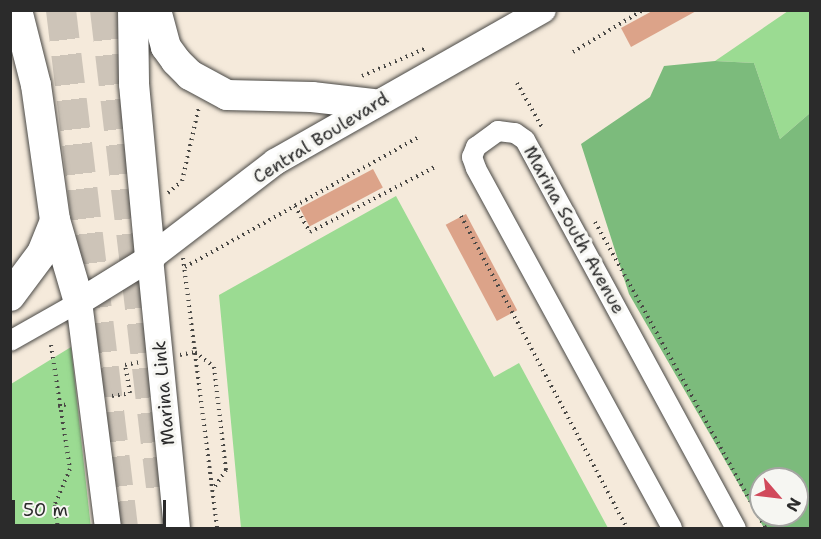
<!DOCTYPE html>
<html>
<head>
<meta charset="utf-8">
<style>
	body { margin:0 }
	#map { position:relative; width:821px; height:539px; overflow:hidden; background:#f5eadb; font-family:"Shantell Sans",sans-serif }
	div>[style] { position:absolute }
	[style*='--x'] { left:calc(var(--x)*1px); top:calc(var(--y)*1px); width:calc(var(--w)*1px); rotate:calc(var(--a)*1deg) }
	.green>* { inset:0; background:#9bdb92 }
	.forest>* { inset:0; background:#7cbb7c }
	.building>* { inset:0; background:#dca389; transform-origin:0 0 }
	.motorway-tunnel>* { height:30px; margin-top:-15px; transform-origin:0; background:repeating-linear-gradient(90deg,#cdc4b8 0 30px,transparent 0 45px) }
	.path>* { height:4px; margin-top:-2px; transform-origin:0; background:repeating-linear-gradient(90deg,#494845 0 1.5px,transparent 0 6px) }
	.roads { filter:drop-shadow(0 0 2px #494845) drop-shadow(0 0 2px #494845) }
	.tertiary>* { height:20px; margin:-10px; padding:0 10px; transform-origin:10px; border-radius:10px; background:#fff }
	.primary>* { height:26px; margin:-13px; padding:0 13px; transform-origin:13px; border-radius:13px; background:#fff }
	.motorway>* { height:30px; margin:-15px; padding:0 15px; transform-origin:15px; border-radius:15px; background:#fff }
	span { translate:-50% -50%; white-space:nowrap; text-align:center; line-height:1.15; -webkit-text-stroke:6px #f6f6f2; paint-order:stroke }
	.street-label { font-size:18px; color:#2b2b2b }
	.frame { position:absolute; inset:0; border:12px solid #2b2b2b; pointer-events:none }
	.north { position:absolute; left:749px; top:467px; width:60px; height:60px; box-sizing:border-box; background:#f6f6f2; border:2px solid #a5a5a2; border-radius:50%; rotate:118deg; font-size:16px; font-weight:700; line-height:24px; text-align:center; color:#2b2b2b }
	.north::after { content:''; display:block; margin:auto; width:21px; height:27px; background:#d1495b; clip-path:polygon(50% 0,100% 100%,50% 72%,0 100%) }
	.scale { position:absolute; left:12px; top:500px; width:154px; height:27px; box-sizing:border-box; border:3px solid #2b2b2b; border-top:0; padding-left:8px; font-size:18px; line-height:21px; white-space:nowrap; color:#2b2b2b; -webkit-text-stroke:4px #f6f6f2; paint-order:stroke }
</style>
</head>
<body>
<div id="map">
	<div class="green">
		<i style="clip-path:polygon(788px 11px,810px 11px,810px 113px,780px 139px,754px 63px,715px 61px)"></i>
		<i style="clip-path:polygon(396px 196px,494px 377px,519px 363px,608px 528px,241px 528px,219px 295px)"></i>
		<i style="clip-path:polygon(71px 347px,91px 528px,11px 528px,11px 384px)"></i>
	</div>
	<div class="forest">
		<i style="clip-path:polygon(evenodd,715px 61px,754px 63px,780px 139px,810px 113px,810px 528px,764px 528px,629px 294px,581px 144px,650px 97px,664px 66px,715px 61px,761px 479px,797px 479px,797px 515px,761px 515px,761px 479px)"></i>
	</div>
	<div class="building">
		<i style="clip-path:polygon(654px 10px,698px 10px,631px 47px,621px 28px)"></i>
		<i style="left:373px;top:169px;width:21px;height:83px;rotate:62deg"></i>
		<i style="left:466px;top:214px;width:109px;height:23px;rotate:62deg"></i>
	</div>
	<div class="motorway-tunnel">
		<i style="--x:61;--y:10;--w:522;--a:83.17"></i>
		<i style="--x:105;--y:10;--w:489;--a:83.3"></i>
	</div>
	<div class="path">
		<i style="--x:573;--y:52;--w:82;--a:-31"></i>
		<i style="--x:362;--y:76;--w:68;--a:-23.5"></i>
		<i style="--x:517;--y:83;--w:53;--a:60.5"></i>
		<i style="--x:168;--y:193;--w:18;--a:-41"></i>
		<i style="--x:182;--y:181;--w:76;--a:-77.1"></i>
		<i style="--x:295;--y:206;--w:30;--a:60"></i>
		<i style="--x:310;--y:232;--w:141;--a:-27.5"></i>
		<i style="--x:461;--y:216;--w:353;--a:62"></i>
		<i style="--x:595;--y:222;--w:350;--a:60.9"></i>
		<i style="--x:183;--y:258;--w:272;--a:82.8"></i>
		<i style="--x:185;--y:267;--w:268;--a:-29.1"></i>
		<i style="--x:51;--y:345;--w:125;--a:81.3"></i>
		<i style="--x:70;--y:469;--w:39;--a:113"></i>
		<i style="--x:55;--y:505;--w:23;--a:83"></i>
		<i style="--x:180;--y:355;--w:15;--a:-11"></i>
		<i style="--x:195;--y:352;--w:24;--a:38"></i>
		<i style="--x:214;--y:367;--w:104;--a:83.4"></i>
		<i style="--x:226;--y:470;--w:23;--a:124"></i>
		<i style="--x:112;--y:396;--w:18;--a:-9"></i>
		<i style="--x:130;--y:393;--w:28;--a:-100"></i>
		<i style="--x:125;--y:365;--w:15;--a:-11"></i>
		<i style="--x:58;--y:406;--w:11;--a:-10"></i>
	</div>
	<div class="roads">
		<div class="tertiary">
			<i style="--x:10;--y:341;--w:79;--a:-29.5"></i>
			<i style="--x:672;--y:528;--w:410;--a:-118.6"></i>
			<i style="--x:476;--y:168;--w:12;--a:-110"></i>
			<i style="--x:472;--y:157;--w:11;--a:-68"></i>
			<i style="--x:476;--y:147;--w:27;--a:-36"></i>
			<i style="--x:498;--y:131;--w:17;--a:7"></i>
			<i style="--x:515;--y:133;--w:12;--a:35"></i>
			<i style="--x:525;--y:140;--w:442;--a:61.5"></i>
		</div>
		<div class="primary">
			<i style="--x:150;--y:258;--w:271;--a:84.3"></i>
			<i style="--x:108;--y:528;--w:228;--a:-97.3"></i>
			<i style="--x:79;--y:302;--w:84;--a:-31.8"></i>
			<i style="--x:150;--y:258;--w:158;--a:-37.5"></i>
			<i style="--x:275;--y:162;--w:308;--a:-29.6"></i>
		</div>
		<div class="motorway">
			<i style="--x:17;--y:10;--w:77;--a:75.8"></i>
			<i style="--x:36;--y:85;--w:136;--a:82"></i>
			<i style="--x:55;--y:220;--w:85;--a:73.7"></i>
			<i style="--x:133;--y:10;--w:74;--a:89.2"></i>
			<i style="--x:134;--y:84;--w:175;--a:84.7"></i>
			<i style="--x:156;--y:10;--w:38;--a:75"></i>
			<i style="--x:166;--y:47;--w:17;--a:54"></i>
			<i style="--x:176;--y:61;--w:20;--a:45"></i>
			<i style="--x:190;--y:75;--w:42;--a:28.4"></i>
			<i style="--x:227;--y:95;--w:85;--a:1.3"></i>
			<i style="--x:312;--y:97;--w:61;--a:6.5"></i>
			<i style="--x:10;--y:296;--w:54;--a:-53.3"></i>
			<i style="--x:42;--y:253;--w:35;--a:-68"></i>
		</div>
	</div>
	<div class="street-label">
		<span style="left:321px;top:138px;rotate:-32deg">Central Boulevard</span>
		<span style="left:574px;top:230px;rotate:61deg">Marina South Avenue</span>
		<span style="left:164px;top:393px;rotate:-95deg">Marina Link</span>
	</div>
	<div class="frame"></div>
	<div class="north">N</div>
	<div class="scale">50 m</div>
</div>
</body>
</html>
